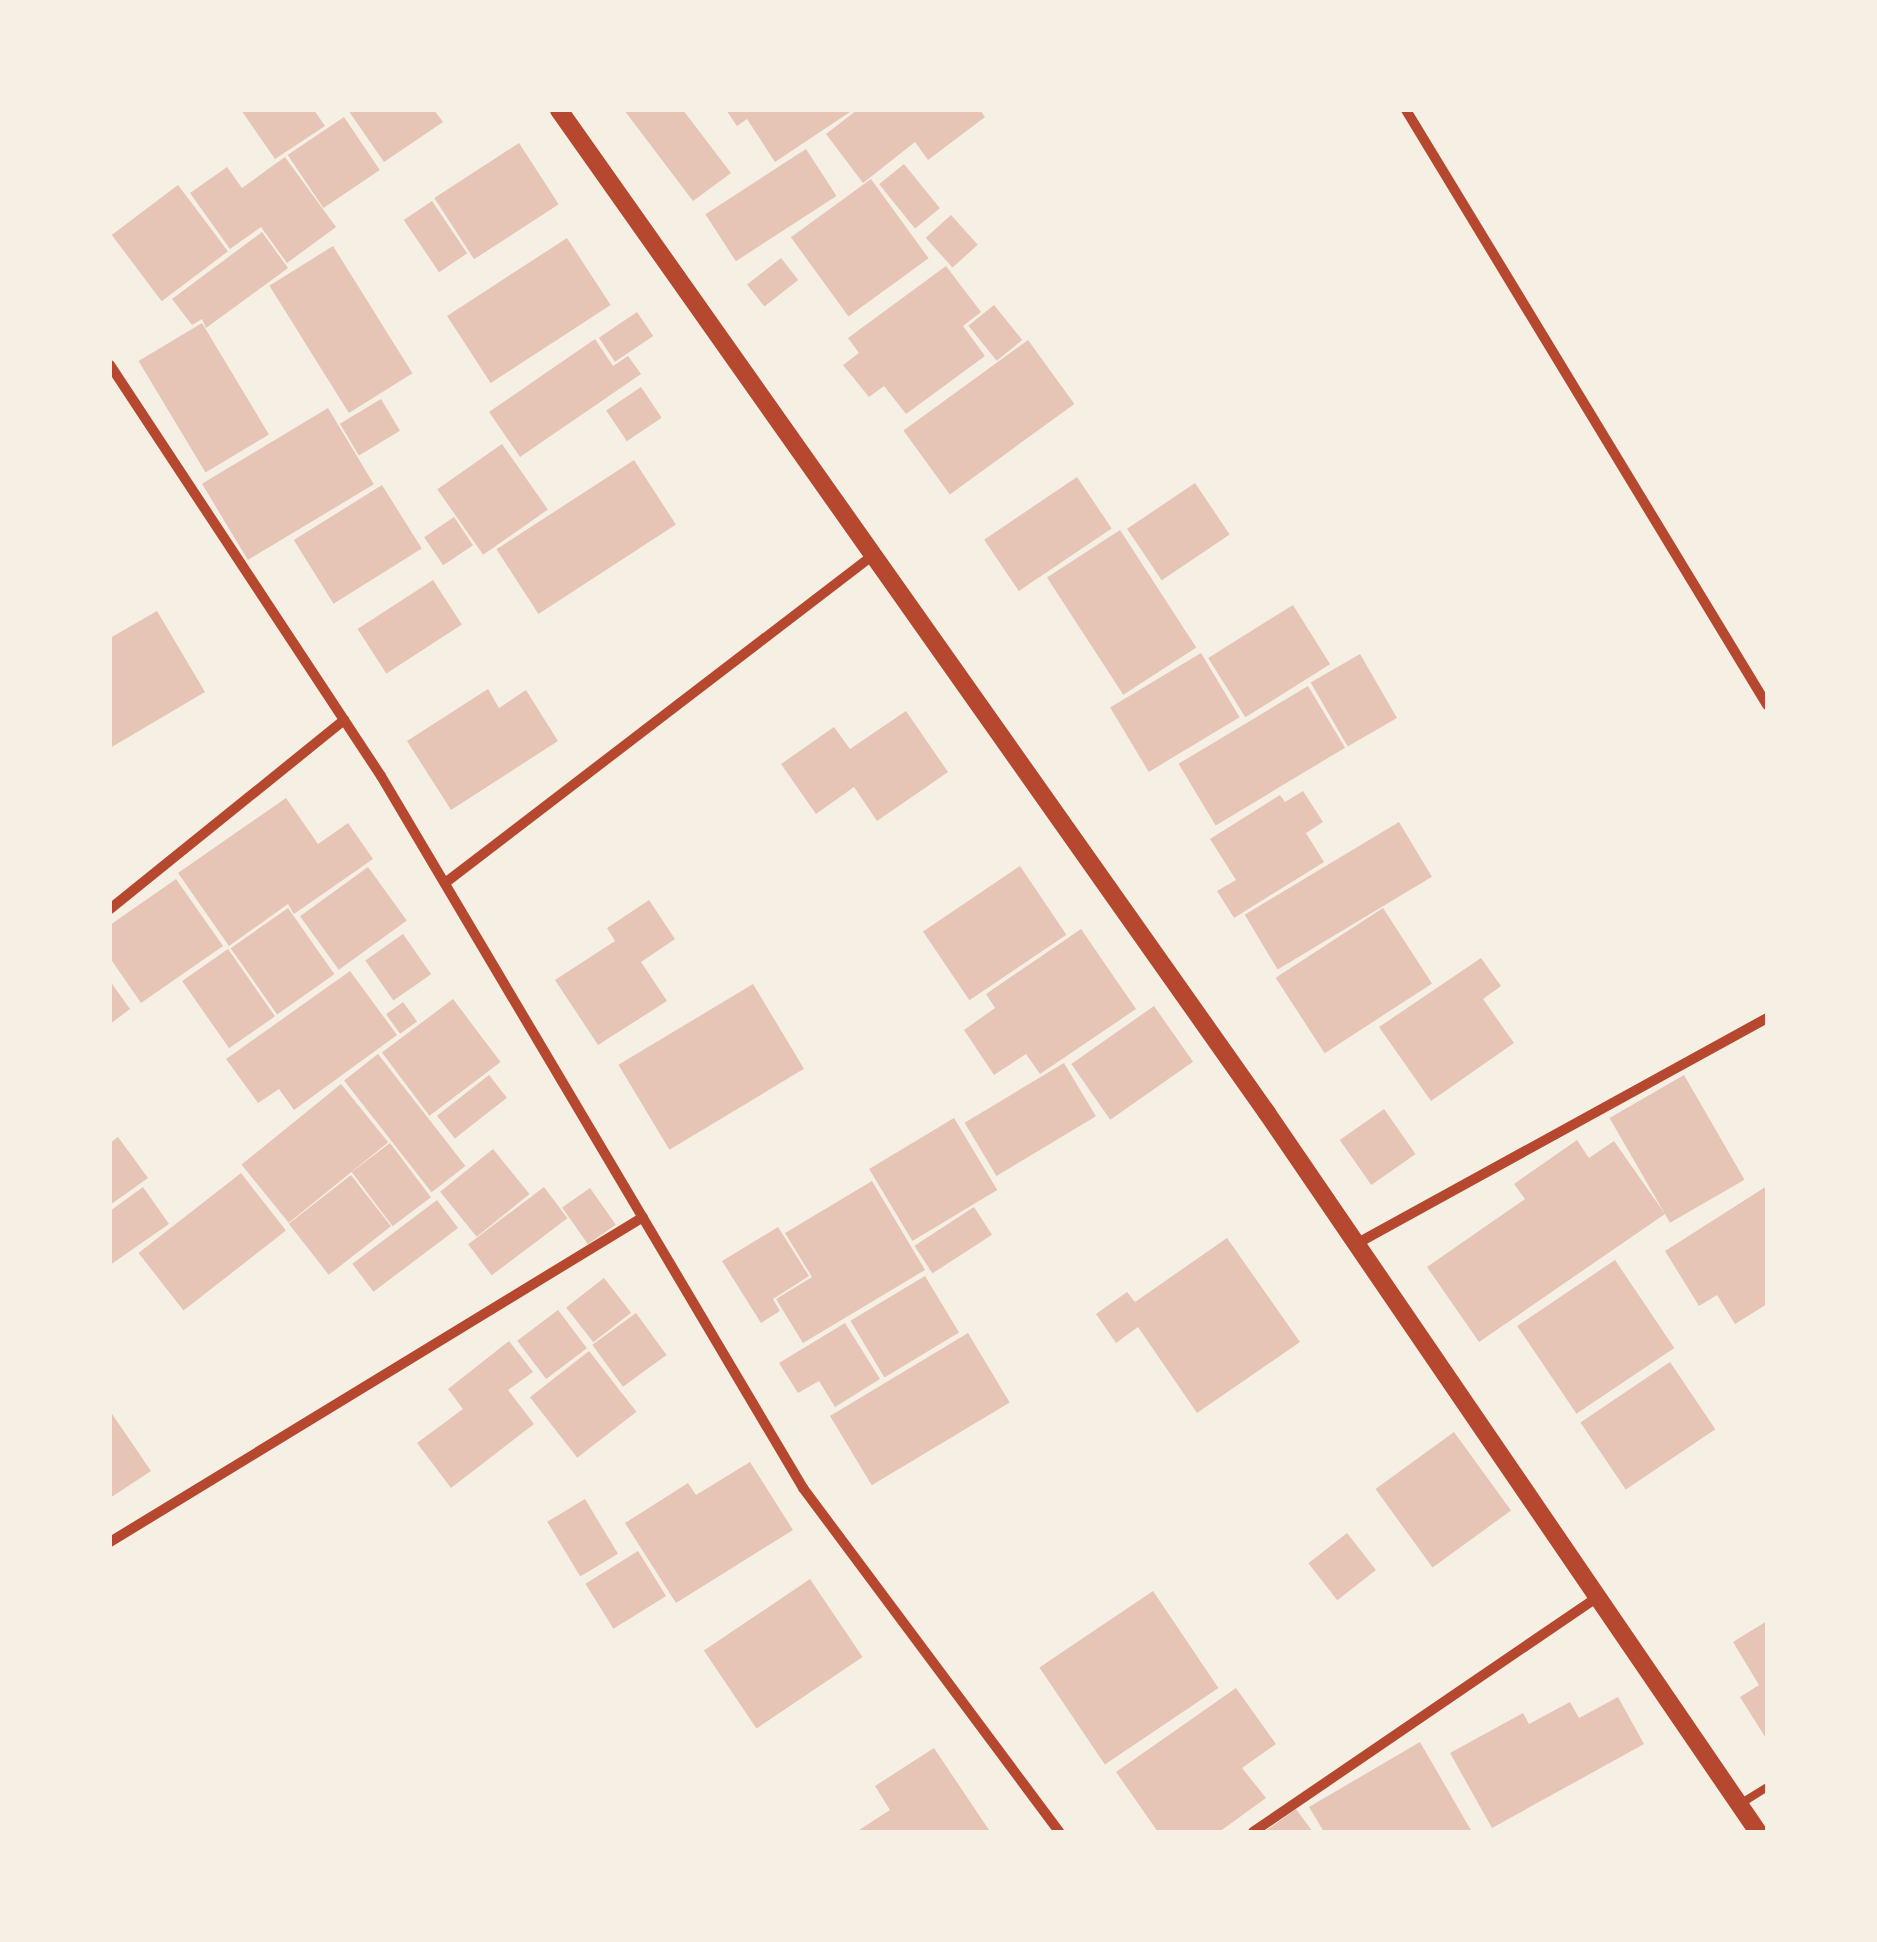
<!DOCTYPE html>
<html>
<head>
<meta charset="utf-8">
<style>
	body { margin:0 }
	#map { position:relative; width:1877px; height:1942px; overflow:hidden; background:#f6efe4; font-family:"Roboto Serif",serif }
	div>[style] { position:absolute }
	[style*='--x'] { left:calc(var(--x)*1px); top:calc(var(--y)*1px); width:calc(var(--w)*1px); rotate:calc(var(--a)*1deg) }
	.building>* { inset:0; background:#e6c5b7; transform-origin:0 0 }
	.service>* { height:8px; margin:-4px; padding:0 4px; transform-origin:4px; border-radius:4px; background:#b5482f }
	.minor>* { height:10px; margin:-5px; padding:0 5px; transform-origin:5px; border-radius:5px; background:#b5482f }
	.tertiary>* { height:18px; margin:-9px; padding:0 9px; transform-origin:9px; border-radius:9px; background:#b5482f }
	span { translate:-50% -50%; white-space:nowrap; text-align:center; line-height:1.15; -webkit-text-stroke:8px #f6efe4; paint-order:stroke }
	.frame { position:absolute; inset:0; border:112px solid #f6efe4; pointer-events:none }
</style>
</head>
<body>
<div id="map">
	<div class="building">
		<i style="clip-path:polygon(241px 110px,314px 110px,325px 126px,275px 159px)"></i>
		<i style="clip-path:polygon(348px 110px,434px 110px,443px 122px,384px 162px)"></i>
		<i style="clip-path:polygon(624px 110px,683px 110px,731px 173px,693px 201px)"></i>
		<i style="clip-path:polygon(726px 110px,853px 110px,775px 162px,747px 119px,737px 126px)"></i>
		<i style="clip-path:polygon(857px 110px,980px 110px,985px 117px,928px 160px,915px 142px,863px 183px,826px 134px)"></i>
		<i style="left:344px;top:117px;width:64px;height:68px;rotate:56deg"></i>
		<i style="left:519px;top:143px;width:73px;height:101px;rotate:57deg"></i>
		<i style="left:806px;top:149px;width:56px;height:120px;rotate:57deg"></i>
		<i style="clip-path:polygon(285px 157px,336px 227px,287px 263px,261px 227px,230px 249px,190px 193px,227px 167px,242px 188px)"></i>
		<i style="left:904px;top:164px;width:57px;height:32px;rotate:51deg"></i>
		<i style="left:871px;top:179px;width:98px;height:99px;rotate:54deg"></i>
		<i style="left:178px;top:185px;width:83px;height:83px;rotate:53deg"></i>
		<i style="left:432px;top:201px;width:63px;height:34px;rotate:56deg"></i>
		<i style="left:951px;top:215px;width:40px;height:34px;rotate:48deg"></i>
		<i style="clip-path:polygon(262px 232px,288px 268px,206px 328px,202px 319px,192px 325px,172px 299px)"></i>
		<i style="left:567px;top:238px;width:80px;height:143px;rotate:57deg"></i>
		<i style="left:333px;top:246px;width:150px;height:75px;rotate:58deg"></i>
		<i style="left:781px;top:258px;width:28px;height:43px;rotate:52deg"></i>
		<i style="clip-path:polygon(946px 266px,981px 312px,963px 326px,985px 356px,906px 414px,884px 386px,869px 397px,843px 365px,859px 353px,848px 338px)"></i>
		<i style="left:994px;top:305px;width:45px;height:33px;rotate:51deg"></i>
		<i style="left:637px;top:312px;width:29px;height:46px;rotate:56deg"></i>
		<i style="left:202px;top:323px;width:130px;height:74px;rotate:59deg"></i>
		<i style="clip-path:polygon(595px 339px,613px 366px,628px 356px,641px 374px,520px 457px,489px 412px)"></i>
		<i style="left:1028px;top:340px;width:79px;height:154px;rotate:54deg"></i>
		<i style="left:641px;top:387px;width:37px;height:42px;rotate:56deg"></i>
		<i style="left:381px;top:399px;width:37px;height:48px;rotate:59deg"></i>
		<i style="left:328px;top:408px;width:89px;height:147px;rotate:59deg"></i>
		<i style="left:502px;top:444px;width:80px;height:79px;rotate:55deg"></i>
		<i style="left:634px;top:460px;width:77px;height:164px;rotate:57deg"></i>
		<i style="left:1077px;top:477px;width:62px;height:112px;rotate:56deg"></i>
		<i style="left:1195px;top:483px;width:62px;height:82px;rotate:56deg"></i>
		<i style="left:382px;top:485px;width:75px;height:104px;rotate:58deg"></i>
		<i style="left:454px;top:517px;width:34px;height:36px;rotate:56deg"></i>
		<i style="left:1120px;top:530px;width:140px;height:87px;rotate:57deg"></i>
		<i style="left:433px;top:580px;width:53px;height:90px;rotate:57deg"></i>
		<i style="left:1293px;top:605px;width:70px;height:100px;rotate:58deg"></i>
		<i style="clip-path:polygon(157px 611px,205px 692px,110px 748px,110px 638px)"></i>
		<i style="left:1201px;top:653px;width:75px;height:106px;rotate:59deg"></i>
		<i style="left:1360px;top:654px;width:74px;height:57px;rotate:60deg"></i>
		<i style="left:1308px;top:686px;width:72px;height:151px;rotate:59deg"></i>
		<i style="clip-path:polygon(488px 689px,499px 708px,526px 690px,558px 741px,451px 810px,407px 741px)"></i>
		<i style="clip-path:polygon(906px 711px,948px 772px,877px 821px,854px 787px,816px 814px,781px 764px,834px 727px,850px 749px)"></i>
		<i style="clip-path:polygon(1303px 791px,1323px 822px,1306px 833px,1324px 862px,1234px 918px,1217px 891px,1236px 880px,1210px 839px,1280px 795px,1285px 802px)"></i>
		<i style="clip-path:polygon(286px 798px,318px 844px,348px 823px,373px 859px,294px 914px,288px 904px,229px 946px,178px 873px)"></i>
		<i style="left:1399px;top:822px;width:64px;height:180px;rotate:59deg"></i>
		<i style="left:1020px;top:866px;width:83px;height:117px;rotate:56deg"></i>
		<i style="left:368px;top:867px;width:66px;height:84px;rotate:54deg"></i>
		<i style="clip-path:polygon(176px 879px,223px 946px,141px 1003px,110px 958px,110px 925px)"></i>
		<i style="clip-path:polygon(649px 900px,675px 939px,641px 962px,667px 1001px,598px 1045px,555px 980px,615px 941px,607px 928px)"></i>
		<i style="left:288px;top:908px;width:81px;height:70px;rotate:55deg"></i>
		<i style="left:1383px;top:908px;width:90px;height:128px;rotate:57deg"></i>
		<i style="clip-path:polygon(1081px 929px,1136px 1009px,1040px 1074px,1026px 1054px,994px 1075px,964px 1030px,995px 1008px,986px 994px)"></i>
		<i style="left:403px;top:934px;width:49px;height:46px;rotate:55deg"></i>
		<i style="left:228px;top:949px;width:82px;height:56px;rotate:55deg"></i>
		<i style="clip-path:polygon(1481px 958px,1501px 986px,1483px 999px,1514px 1043px,1431px 1101px,1379px 1027px)"></i>
		<i style="clip-path:polygon(350px 971px,397px 1035px,294px 1110px,279px 1089px,258px 1103px,226px 1059px)"></i>
		<i style="clip-path:polygon(110px 981px,130px 1009px,110px 1024px)"></i>
		<i style="left:753px;top:984px;width:99px;height:157px;rotate:59deg"></i>
		<i style="left:453px;top:999px;width:79px;height:89px;rotate:53deg"></i>
		<i style="left:403px;top:1002px;width:24px;height:21px;rotate:54deg"></i>
		<i style="left:1154px;top:1006px;width:68px;height:101px;rotate:55deg"></i>
		<i style="left:378px;top:1054px;width:142px;height:43px;rotate:52deg"></i>
		<i style="left:1064px;top:1063px;width:62px;height:116px;rotate:59deg"></i>
		<i style="left:489px;top:1075px;width:29px;height:66px;rotate:52deg"></i>
		<i style="left:1684px;top:1075px;width:121px;height:86px;rotate:60deg"></i>
		<i style="left:341px;top:1084px;width:75px;height:128px;rotate:51deg"></i>
		<i style="left:1384px;top:1109px;width:55px;height:54px;rotate:55deg"></i>
		<i style="left:954px;top:1118px;width:84px;height:99px;rotate:59deg"></i>
		<i style="clip-path:polygon(118px 1137px,148px 1178px,110px 1205px,110px 1143px)"></i>
		<i style="clip-path:polygon(1577px 1140px,1589px 1158px,1614px 1141px,1665px 1214px,1479px 1342px,1427px 1267px,1525px 1199px,1514px 1184px)"></i>
		<i style="left:390px;top:1143px;width:68px;height:48px;rotate:53deg"></i>
		<i style="left:493px;top:1149px;width:58px;height:68px;rotate:51deg"></i>
		<i style="left:241px;top:1173px;width:73px;height:130px;rotate:52deg"></i>
		<i style="left:351px;top:1175px;width:65px;height:79px;rotate:52deg"></i>
		<i style="clip-path:polygon(872px 1181px,925px 1270px,803px 1343px,776px 1299px,812px 1277px,785px 1233px)"></i>
		<i style="clip-path:polygon(1767px 1186px,1767px 1304px,1735px 1324px,1717px 1295px,1699px 1306px,1665px 1251px)"></i>
		<i style="clip-path:polygon(143px 1187px,169px 1224px,110px 1265px,110px 1211px)"></i>
		<i style="left:544px;top:1187px;width:39px;height:95px;rotate:53deg"></i>
		<i style="left:590px;top:1188px;width:45px;height:34px;rotate:55deg"></i>
		<i style="left:437px;top:1200px;width:35px;height:106px;rotate:53deg"></i>
		<i style="left:974px;top:1207px;width:33px;height:71px;rotate:57deg"></i>
		<i style="clip-path:polygon(778px 1227px,809px 1276px,773px 1299px,780px 1311px,761px 1323px,722px 1261px)"></i>
		<i style="clip-path:polygon(1227px 1238px,1300px 1342px,1197px 1413px,1138px 1327px,1116px 1343px,1096px 1314px,1127px 1292px,1135px 1302px)"></i>
		<i style="left:1615px;top:1260px;width:106px;height:118px;rotate:56deg"></i>
		<i style="left:925px;top:1276px;width:66px;height:87px;rotate:59deg"></i>
		<i style="left:604px;top:1278px;width:44px;height:48px;rotate:52deg"></i>
		<i style="left:558px;top:1310px;width:48px;height:51px;rotate:53deg"></i>
		<i style="left:636px;top:1313px;width:52px;height:54px;rotate:54deg"></i>
		<i style="clip-path:polygon(845px 1323px,880px 1379px,835px 1407px,819px 1381px,798px 1393px,779px 1363px)"></i>
		<i style="left:968px;top:1333px;width:81px;height:161px;rotate:59deg"></i>
		<i style="clip-path:polygon(509px 1341px,533px 1372px,508px 1390px,534px 1424px,451px 1488px,417px 1443px,463px 1409px,448px 1389px)"></i>
		<i style="left:589px;top:1351px;width:77px;height:75px;rotate:52deg"></i>
		<i style="left:1670px;top:1362px;width:81px;height:108px;rotate:56deg"></i>
		<i style="clip-path:polygon(110px 1411px,151px 1471px,110px 1498px)"></i>
		<i style="left:1454px;top:1432px;width:97px;height:97px;rotate:54deg"></i>
		<i style="clip-path:polygon(750px 1462px,793px 1530px,676px 1603px,625px 1523px,688px 1483px,696px 1495px)"></i>
		<i style="left:585px;top:1499px;width:64px;height:44px;rotate:59deg"></i>
		<i style="left:1347px;top:1533px;width:47px;height:49px;rotate:52deg"></i>
		<i style="left:638px;top:1551px;width:53px;height:62px;rotate:58deg"></i>
		<i style="left:810px;top:1579px;width:94px;height:128px;rotate:56deg"></i>
		<i style="left:1153px;top:1591px;width:117px;height:137px;rotate:56deg"></i>
		<i style="clip-path:polygon(1767px 1621px,1767px 1740px,1740px 1697px,1759px 1685px,1733px 1642px)"></i>
		<i style="clip-path:polygon(1236px 1688px,1276px 1744px,1242px 1768px,1266px 1798px,1219px 1832px,1158px 1832px,1116px 1772px)"></i>
		<i style="clip-path:polygon(1618px 1697px,1644px 1744px,1492px 1828px,1450px 1753px,1523px 1713px,1529px 1724px,1570px 1702px,1579px 1718px)"></i>
		<i style="clip-path:polygon(1420px 1742px,1472px 1832px,1324px 1832px,1309px 1807px)"></i>
		<i style="clip-path:polygon(934px 1748px,989px 1830px,856px 1832px,890px 1810px,875px 1786px)"></i>
		<i style="clip-path:polygon(1296px 1809px,1313px 1832px,1264px 1832px)"></i>
	</div>
	<div class="service">
		<i style="--x:1740;--y:1804;--w:32;--a:-32"></i>
	</div>
	<div class="minor">
		<i style="--x:1406;--y:110;--w:696;--a:58.75"></i>
		<i style="--x:110;--y:365;--w:492;--a:56.6"></i>
		<i style="--x:381;--y:776;--w:828;--a:59.34"></i>
		<i style="--x:803;--y:1488;--w:429;--a:53.3"></i>
		<i style="--x:445;--y:883;--w:538;--a:-37.45"></i>
		<i style="--x:110;--y:909;--w:301;--a:-38.9"></i>
		<i style="--x:1356;--y:1244;--w:469;--a:-28.8"></i>
		<i style="--x:110;--y:1542;--w:624;--a:-31.37"></i>
		<i style="--x:1253;--y:1832;--w:417;--a:-34.3"></i>
	</div>
	<div class="tertiary">
		<i style="--x:559;--y:110;--w:1228;--a:54.78"></i>
		<i style="--x:1267;--y:1113;--w:871;--a:55.67"></i>
	</div>
	<div class="frame"></div>
</div>
</body>
</html>
